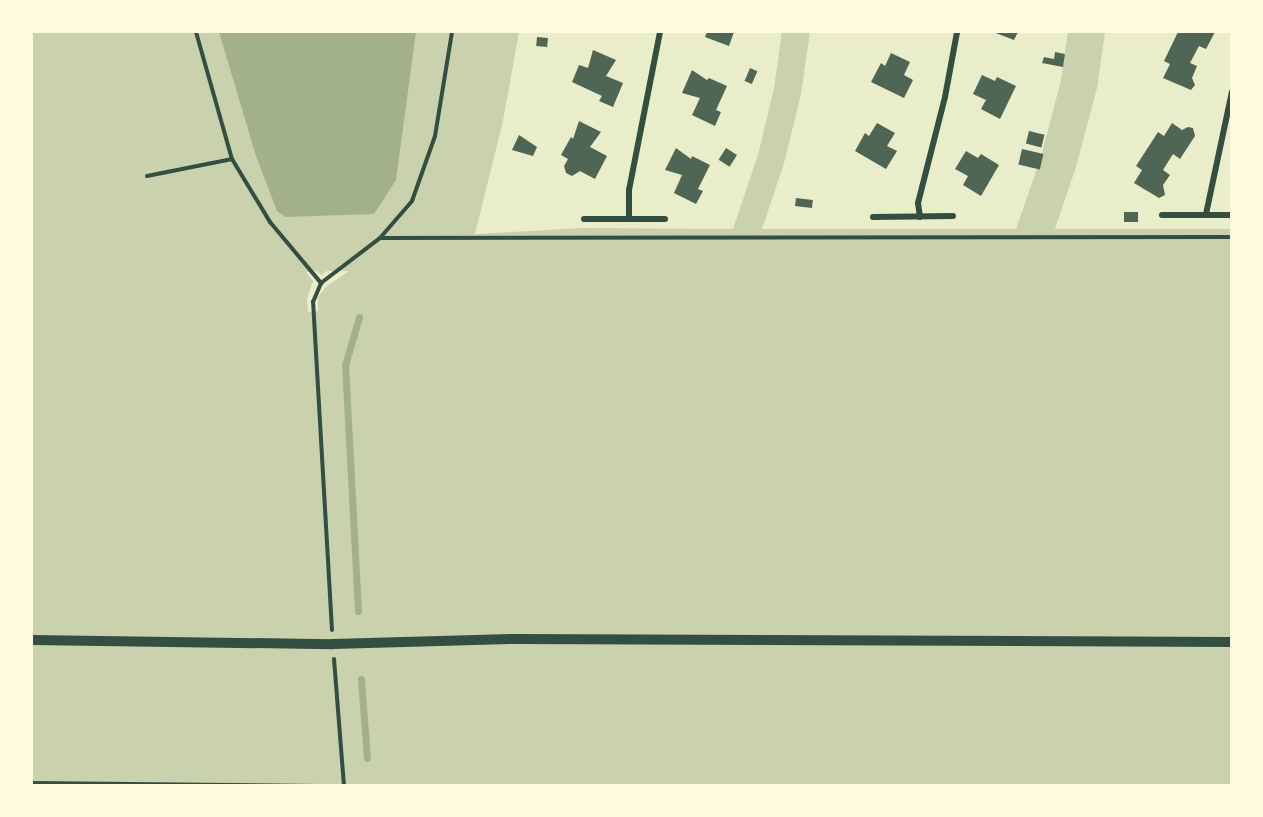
<!DOCTYPE html>
<html>
<head>
<meta charset="utf-8">
<style>
	body { margin:0 }
	#map { position:relative; width:1263px; height:817px; overflow:hidden; background:#e9edc9; font-family:Barlow,sans-serif }
	div>[style] { position:absolute }
	[style*='--x'] { left:calc(var(--x)*1px); top:calc(var(--y)*1px); width:calc(var(--w)*1px); rotate:calc(var(--a)*1deg) }
	.green>* { inset:0; background:#cad2ad }
	.water>* { inset:0; background:#a3b18a }
	.stream>* { height:7px; margin:-3.5px; padding:0 3.5px; transform-origin:3.5px; border-radius:3.5px; background:#a3b18a }
	.building>* { inset:0; background:#4f6655; transform-origin:0 0 }
	.path>* { height:4px; margin:-2px; padding:0 2px; transform-origin:2px; border-radius:2px; background:#344e41 }
	.minor>* { height:6px; margin:-3px; padding:0 3px; transform-origin:3px; border-radius:3px; background:#344e41 }
	.tertiary>* { height:10px; margin:-5px; padding:0 5px; transform-origin:5px; border-radius:5px; background:#344e41 }
	span { translate:-50% -50%; white-space:nowrap; text-align:center; line-height:1.15; -webkit-text-stroke:6px #fefae0; paint-order:stroke }
	.frame { position:absolute; inset:0; border:33px solid #fefae0; pointer-events:none }
</style>
</head>
<body>
<div id="map">
	<div class="green">
		<i style="clip-path:polygon(evenodd,32px 32px,519px 32px,503px 121px,475px 234px,582px 228px,733px 229px,758px 155px,774px 88px,782px 32px,810px 32px,801px 94px,784px 163px,762px 229px,1016px 229px,1041px 157px,1061px 80px,1068px 32px,1105px 32px,1097px 88px,1076px 167px,1055px 229px,1231px 229px,1231px 785px,32px 785px,32px 32px,317px 271px,321px 275px,327px 271px,349px 271px,327px 286px,318px 297px,318px 311px,308px 312px,307px 299px,313px 281px,306px 272px,317px 271px)"></i>
	</div>
	<div class="water">
		<i style="clip-path:polygon(219px 32px,416px 32px,396px 180px,374px 214px,286px 217px,277px 211px,256px 156px)"></i>
	</div>
	<div class="stream">
		<i style="--x:358;--y:611;--w:246;--a:-93"></i>
		<i style="--x:345;--y:365;--w:50;--a:-73.7"></i>
		<i style="--x:361;--y:679;--w:79;--a:85.7"></i>
	</div>
	<div class="building">
		<i style="clip-path:polygon(707px 32px,734px 32px,729px 46px,705px 37px)"></i>
		<i style="clip-path:polygon(993px 32px,1018px 32px,1014px 40px)"></i>
		<i style="clip-path:polygon(1178px 32px,1215px 32px,1206px 49px,1199px 46px,1190px 63px,1197px 66px,1192px 78px,1195px 85px,1191px 90px,1163px 78px,1170px 64px,1164px 61px)"></i>
		<i style="left:537px;top:37px;width:11px;height:9px;rotate:5deg"></i>
		<i style="clip-path:polygon(593px 50px,616px 60px,606px 76px,623px 83px,613px 107px,599px 101px,602px 96px,572px 82px,579px 65px,588px 68px)"></i>
		<i style="clip-path:polygon(1055px 52px,1065px 54px,1063px 67px,1042px 63px,1044px 57px,1054px 59px)"></i>
		<i style="clip-path:polygon(891px 53px,910px 62px,904px 75px,913px 80px,904px 98px,871px 82px,881px 63px,885px 66px)"></i>
		<i style="left:750px;top:68px;width:8px;height:14px;rotate:23deg"></i>
		<i style="clip-path:polygon(692px 70px,707px 80px,709px 78px,727px 86px,716px 110px,721px 112px,715px 126px,692px 115px,700px 98px,682px 93px)"></i>
		<i style="clip-path:polygon(982px 75px,995px 81px,997px 77px,1016px 86px,1000px 119px,981px 109px,986px 100px,973px 94px)"></i>
		<i style="clip-path:polygon(579px 121px,601px 132px,590px 147px,607px 156px,595px 179px,580px 171px,572px 176px,566px 173px,564px 166px,568px 159px,561px 155px,571px 137px,573px 139px)"></i>
		<i style="clip-path:polygon(877px 123px,895px 133px,887px 146px,897px 151px,886px 169px,855px 151px,865px 133px,869px 136px)"></i>
		<i style="clip-path:polygon(1172px 123px,1182px 130px,1188px 127px,1193px 128px,1195px 136px,1180px 159px,1173px 154px,1163px 170px,1170px 175px,1163px 185px,1165px 195px,1159px 198px,1134px 183px,1142px 170px,1136px 166px,1158px 132px,1164px 136px)"></i>
		<i style="left:1029px;top:131px;width:16px;height:13px;rotate:14deg"></i>
		<i style="clip-path:polygon(519px 135px,537px 147px,533px 156px,512px 150px)"></i>
		<i style="clip-path:polygon(676px 148px,691px 159px,692px 156px,710px 165px,698px 189px,703px 191px,696px 204px,674px 193px,682px 175px,665px 170px)"></i>
		<i style="left:726px;top:148px;width:13px;height:14px;rotate:32deg"></i>
		<i style="left:1022px;top:149px;width:22px;height:16px;rotate:13deg"></i>
		<i style="clip-path:polygon(966px 151px,978px 158px,981px 154px,999px 165px,981px 196px,963px 185px,968px 176px,955px 169px)"></i>
		<i style="left:796px;top:198px;width:17px;height:8px;rotate:7deg"></i>
		<i style="left:1124px;top:212px;width:14px;height:10px"></i>
	</div>
	<div class="path">
		<i style="--x:196;--y:32;--w:132;--a:74.2"></i>
		<i style="--x:232;--y:159;--w:74;--a:58.9"></i>
		<i style="--x:270;--y:222;--w:80;--a:50.1"></i>
		<i style="--x:147;--y:176;--w:87;--a:-11.3"></i>
		<i style="--x:380;--y:238;--w:852;--a:-0.07"></i>
		<i style="--x:332;--y:630;--w:329;--a:-93.3"></i>
		<i style="--x:313;--y:302;--w:21;--a:-67"></i>
		<i style="--x:321;--y:283;--w:74;--a:-37.3"></i>
		<i style="--x:380;--y:238;--w:49;--a:-49.1"></i>
		<i style="--x:412;--y:201;--w:69;--a:-70.5"></i>
		<i style="--x:435;--y:136;--w:105;--a:-80.7"></i>
		<i style="--x:334;--y:659;--w:127;--a:85.5"></i>
		<i style="--x:32;--y:783;--w:308;--a:0.6"></i>
	</div>
	<div class="minor">
		<i style="--x:1206;--y:214;--w:125;--a:-78"></i>
		<i style="--x:1162;--y:215;--w:70;--a:0"></i>
		<i style="--x:873;--y:217;--w:80;--a:-0.7"></i>
		<i style="--x:920;--y:217;--w:14;--a:-98"></i>
		<i style="--x:918;--y:203;--w:109;--a:-75.7"></i>
		<i style="--x:945;--y:97;--w:66;--a:-79.5"></i>
		<i style="--x:629;--y:218;--w:28;--a:-90"></i>
		<i style="--x:629;--y:190;--w:161;--a:-78.9"></i>
		<i style="--x:584;--y:219;--w:81;--a:0"></i>
	</div>
	<div class="tertiary">
		<i style="--x:32;--y:640;--w:301;--a:0.8"></i>
		<i style="--x:333;--y:644;--w:183;--a:-1.6"></i>
		<i style="--x:516;--y:639;--w:716;--a:0.24"></i>
	</div>
	<div class="frame"></div>
</div>
</body>
</html>
